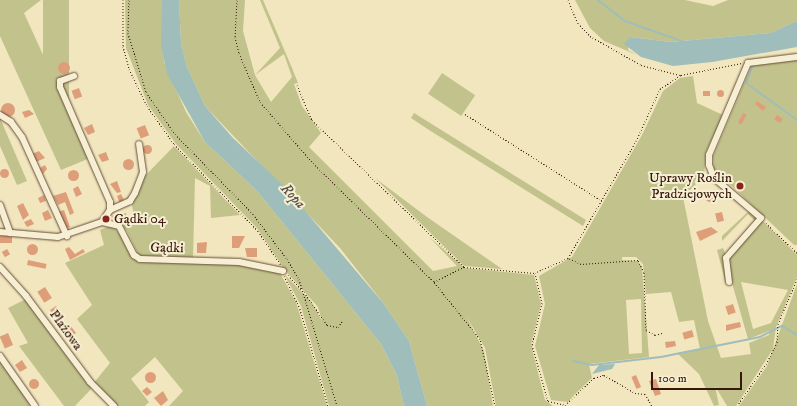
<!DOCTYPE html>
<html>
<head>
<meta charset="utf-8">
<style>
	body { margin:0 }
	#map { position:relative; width:797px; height:406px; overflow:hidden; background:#f1e6bd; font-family:"IM FELL DW Pica",serif }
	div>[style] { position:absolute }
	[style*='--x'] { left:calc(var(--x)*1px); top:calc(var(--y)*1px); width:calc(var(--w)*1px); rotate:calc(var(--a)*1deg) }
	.green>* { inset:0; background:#c2c38c; transform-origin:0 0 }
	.water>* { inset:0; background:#9ebdbb }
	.stream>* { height:2px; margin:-1px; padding:0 1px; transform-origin:1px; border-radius:1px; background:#9ebdbb }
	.building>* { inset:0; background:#df9e7a; transform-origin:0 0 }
	.round { border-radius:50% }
	.path>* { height:1px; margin-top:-0.5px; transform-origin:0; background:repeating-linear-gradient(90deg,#37170b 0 1px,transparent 0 3px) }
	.roads { filter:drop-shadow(0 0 1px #664b38) drop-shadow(0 0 1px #664b38) }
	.minor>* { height:6px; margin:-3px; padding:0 3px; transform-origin:3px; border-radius:3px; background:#f6efd4 }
	.dots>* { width:11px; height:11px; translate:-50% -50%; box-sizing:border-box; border:2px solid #f6efd4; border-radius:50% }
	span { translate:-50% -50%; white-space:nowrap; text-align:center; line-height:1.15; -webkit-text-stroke:4px #f6efd4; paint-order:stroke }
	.poi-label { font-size:14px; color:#37170b }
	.right { translate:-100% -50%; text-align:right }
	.left { translate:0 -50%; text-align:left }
	.street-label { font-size:14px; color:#37170b }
	.water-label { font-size:15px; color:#5b5149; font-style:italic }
	.scale { position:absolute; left:651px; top:372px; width:91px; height:18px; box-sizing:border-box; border:2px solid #37170b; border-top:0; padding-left:5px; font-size:12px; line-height:14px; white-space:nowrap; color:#37170b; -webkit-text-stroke:3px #f6efd4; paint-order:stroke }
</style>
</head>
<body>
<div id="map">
	<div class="green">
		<i style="clip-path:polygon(0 0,41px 0,24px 13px,90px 158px,61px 170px,0 36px)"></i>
		<i style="left:43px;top:0;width:26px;height:130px"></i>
		<i style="clip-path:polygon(125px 0,162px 0,164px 62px,186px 112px,205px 142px,258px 192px,381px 344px,397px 376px,404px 406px,329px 406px,301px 306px,284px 274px,311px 301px,322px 321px,318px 307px,284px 269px,257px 228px,176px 144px,148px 105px,126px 48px)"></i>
		<i style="clip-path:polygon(evenodd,179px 0,245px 0,243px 31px,255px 75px,280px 48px,260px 0,263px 0,292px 68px,298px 83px,294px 84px,302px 106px,321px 133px,309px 147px,433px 271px,457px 266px,429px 237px,465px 268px,534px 275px,541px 304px,531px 345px,545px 400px,553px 406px,496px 406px,485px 348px,466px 316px,484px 351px,493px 406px,427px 406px,409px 341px,384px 304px,340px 248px,205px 106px,187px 67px,181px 43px,179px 0,284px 54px,292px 77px,271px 102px,255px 75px,284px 54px)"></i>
		<i style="clip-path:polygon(575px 0,685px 0,713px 6px,728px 0,797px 0,797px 21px,770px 33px,671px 42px,630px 37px,628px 50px,637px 55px,604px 41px,590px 28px)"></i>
		<i style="clip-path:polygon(797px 60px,797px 245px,794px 245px,714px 169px,713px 157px,752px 65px)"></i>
		<i style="left:442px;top:73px;width:40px;height:25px;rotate:34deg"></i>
		<i style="clip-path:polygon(evenodd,693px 76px,697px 103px,723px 115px,706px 152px,704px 176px,683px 197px,708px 321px,721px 358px,751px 354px,749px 343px,769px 335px,769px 331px,748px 339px,726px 262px,761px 221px,764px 222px,797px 255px,797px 277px,776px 327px,773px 349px,736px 406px,727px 406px,715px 386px,719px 405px,714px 406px,699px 374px,677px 353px,700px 349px,694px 320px,679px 322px,671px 292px,646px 294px,643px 264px,636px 257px,622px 257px,622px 260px,638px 261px,642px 267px,649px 357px,589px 364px,592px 378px,572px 397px,568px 402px,551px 400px,535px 346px,545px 304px,539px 276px,572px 257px,642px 135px,663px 91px,680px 78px,693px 76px,741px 282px,788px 290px,771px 323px,753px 329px,741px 282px,693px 76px,641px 299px,642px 353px,629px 354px,626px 300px,641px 299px)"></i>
		<i style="clip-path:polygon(414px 113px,586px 220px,583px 226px,429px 130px,411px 118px)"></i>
		<i style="clip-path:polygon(0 118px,27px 181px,17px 185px,0 146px)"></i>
		<i style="clip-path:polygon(174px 146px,240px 215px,211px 218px,210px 186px,195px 178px,193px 259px,139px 256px,127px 231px,117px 223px,134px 216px,132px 205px,144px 177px)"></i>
		<i style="clip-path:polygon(375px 178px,427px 217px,502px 269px,464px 266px)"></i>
		<i style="clip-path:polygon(750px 210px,757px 218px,756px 222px,748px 214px,722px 241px,722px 236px)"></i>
		<i style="clip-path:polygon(112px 225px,141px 261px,239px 263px,280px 273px,296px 302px,327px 406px,169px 406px,183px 391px,155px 357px,131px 379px,149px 402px,145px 406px,116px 406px,93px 384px,110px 363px,77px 319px,92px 305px,65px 263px,104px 245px,100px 230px)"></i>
		<i style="clip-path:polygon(723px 248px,726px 255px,723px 263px,729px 283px,726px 284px,717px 250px)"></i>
		<i style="clip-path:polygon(797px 284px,797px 406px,739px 406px,767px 366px)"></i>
		<i style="clip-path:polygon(26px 299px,92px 388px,75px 406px,64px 406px,19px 346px,28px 343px,8px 308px)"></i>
		<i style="clip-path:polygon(0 360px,33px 406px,0 406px)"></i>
	</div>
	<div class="water">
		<i style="clip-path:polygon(162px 0,179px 0,181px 43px,187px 67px,205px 106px,233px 138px,284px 186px,384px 304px,409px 341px,427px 406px,404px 406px,397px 376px,381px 344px,258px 192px,205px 142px,167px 74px,161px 45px)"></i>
		<i style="clip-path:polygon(797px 21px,797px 47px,712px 62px,673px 66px,641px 57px,624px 44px,630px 37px,671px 42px,770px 33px)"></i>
		<i style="clip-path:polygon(615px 364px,612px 369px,592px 374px,599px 365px)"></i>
	</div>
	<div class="stream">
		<i style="--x:598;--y:0;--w:34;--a:38"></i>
		<i style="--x:625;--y:21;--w:63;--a:19.6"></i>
		<i style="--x:753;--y:65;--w:19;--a:111"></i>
		<i style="--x:746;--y:83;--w:63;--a:36"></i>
		<i style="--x:573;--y:361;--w:19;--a:12"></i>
		<i style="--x:592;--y:365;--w:69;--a:-6.6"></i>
		<i style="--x:661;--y:357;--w:101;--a:-11.4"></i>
		<i style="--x:760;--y:337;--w:25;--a:-27"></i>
		<i style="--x:782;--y:326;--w:17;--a:31"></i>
	</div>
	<div class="building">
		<i class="round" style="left:58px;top:62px;width:12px;height:12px"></i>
		<i style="left:79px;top:88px;width:9px;height:8px;rotate:69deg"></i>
		<i class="round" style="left:716.5px;top:89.5px;width:7px;height:7px"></i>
		<i style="left:703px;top:91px;width:7px;height:5px"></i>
		<i style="clip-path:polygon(757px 101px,766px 107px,763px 111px,755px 104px)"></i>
		<i class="round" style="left:1px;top:103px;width:14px;height:14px"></i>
		<i style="clip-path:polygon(29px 110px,34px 114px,25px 118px,22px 112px)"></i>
		<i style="left:743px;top:113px;width:4px;height:11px;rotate:27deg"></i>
		<i style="left:777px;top:115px;width:7px;height:5px;rotate:34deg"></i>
		<i style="clip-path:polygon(92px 124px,95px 132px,88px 135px,84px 128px)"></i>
		<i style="left:145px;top:125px;width:11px;height:9px;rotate:68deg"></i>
		<i class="round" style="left:142.5px;top:144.5px;width:9px;height:9px"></i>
		<i style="clip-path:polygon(39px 151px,45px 158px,36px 162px,32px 154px)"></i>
		<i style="clip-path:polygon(106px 152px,109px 160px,102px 162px,98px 155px)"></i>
		<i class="round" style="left:122.5px;top:158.5px;width:11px;height:11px"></i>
		<i style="clip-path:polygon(45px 165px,47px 169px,43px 174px,40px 168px)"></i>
		<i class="round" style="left:-0.5px;top:168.5px;width:9px;height:9px"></i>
		<i class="round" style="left:67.5px;top:169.5px;width:11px;height:11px"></i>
		<i style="clip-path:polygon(117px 181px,121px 192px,117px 193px,110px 184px)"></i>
		<i style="clip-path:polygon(78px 186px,82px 194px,76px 197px,73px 189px)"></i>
		<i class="round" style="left:704.5px;top:190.5px;width:11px;height:11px"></i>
		<i style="clip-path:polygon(66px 192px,74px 213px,70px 215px,65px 202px,58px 205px,53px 196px)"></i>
		<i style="clip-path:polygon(121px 194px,125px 202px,120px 204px,117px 196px)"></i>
		<i style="clip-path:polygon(44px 195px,46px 201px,40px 203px,38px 198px)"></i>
		<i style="clip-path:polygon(23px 203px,29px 215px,23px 220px,17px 206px)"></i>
		<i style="clip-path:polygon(48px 210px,52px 218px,45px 221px,42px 213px)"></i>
		<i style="clip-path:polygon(64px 210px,70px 227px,65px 229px,58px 212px)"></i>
		<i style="left:722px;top:212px;width:9px;height:7px;rotate:77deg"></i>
		<i style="clip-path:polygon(126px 213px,127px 218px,114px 220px,112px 216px)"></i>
		<i style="clip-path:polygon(31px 219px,34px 224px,27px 227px,24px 222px)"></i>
		<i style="clip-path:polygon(711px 227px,718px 232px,700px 241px,696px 232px)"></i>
		<i style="left:0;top:236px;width:12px;height:7px"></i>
		<i style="clip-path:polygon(232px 236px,245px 236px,239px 248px,232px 248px)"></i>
		<i style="clip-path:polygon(207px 242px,206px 253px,197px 253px,197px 243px)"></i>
		<i class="round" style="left:26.5px;top:243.5px;width:11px;height:11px"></i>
		<i style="clip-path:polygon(69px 247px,75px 254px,83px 249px,85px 252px,70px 260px,65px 249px)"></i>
		<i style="clip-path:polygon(245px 248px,257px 248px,257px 257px,247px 257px)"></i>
		<i style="left:7px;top:249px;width:6px;height:6px;rotate:59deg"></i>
		<i style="left:28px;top:260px;width:19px;height:5px;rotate:12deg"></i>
		<i style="left:45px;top:287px;width:13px;height:9px;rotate:58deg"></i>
		<i style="left:733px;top:304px;width:9px;height:8px;rotate:72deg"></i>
		<i style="clip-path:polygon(56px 306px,62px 313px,55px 318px,50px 310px)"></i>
		<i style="clip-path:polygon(740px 322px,741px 327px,726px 331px,726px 325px)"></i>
		<i style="clip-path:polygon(70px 325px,76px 333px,70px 338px,64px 329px)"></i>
		<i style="left:692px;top:330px;width:7px;height:10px;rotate:74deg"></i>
		<i style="left:8px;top:333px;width:13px;height:9px;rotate:67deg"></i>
		<i style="clip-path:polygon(675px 341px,676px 346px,666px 348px,665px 342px)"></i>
		<i style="clip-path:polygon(22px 360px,27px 368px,20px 372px,15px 365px)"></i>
		<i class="round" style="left:144.5px;top:371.5px;width:11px;height:11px"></i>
		<i style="left:636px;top:375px;width:13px;height:5px;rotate:67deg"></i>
		<i style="clip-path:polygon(656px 379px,661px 394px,655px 396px,649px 381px)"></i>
		<i class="round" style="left:29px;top:379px;width:10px;height:10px"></i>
		<i style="clip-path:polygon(147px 387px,152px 392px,147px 396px,142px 391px)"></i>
		<i style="clip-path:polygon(163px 391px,168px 400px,161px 406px,154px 398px)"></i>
	</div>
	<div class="path">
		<i style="--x:123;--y:0;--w:46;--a:90"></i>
		<i style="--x:123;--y:46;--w:24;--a:75"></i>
		<i style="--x:129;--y:69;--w:41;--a:64.1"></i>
		<i style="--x:147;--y:106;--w:47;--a:54.6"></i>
		<i style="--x:174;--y:144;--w:121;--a:46"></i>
		<i style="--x:258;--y:231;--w:40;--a:56"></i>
		<i style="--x:129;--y:0;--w:33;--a:92"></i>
		<i style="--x:128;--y:33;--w:62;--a:73"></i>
		<i style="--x:146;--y:92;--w:51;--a:55.4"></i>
		<i style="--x:175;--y:134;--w:112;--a:45.7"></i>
		<i style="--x:253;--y:214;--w:56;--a:52.9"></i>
		<i style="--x:287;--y:259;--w:23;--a:59"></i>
		<i style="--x:299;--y:279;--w:133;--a:73.3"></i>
		<i style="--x:237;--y:0;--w:37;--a:93"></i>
		<i style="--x:235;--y:37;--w:16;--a:76"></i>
		<i style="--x:239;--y:53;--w:53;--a:66.8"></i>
		<i style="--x:260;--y:102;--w:81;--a:49"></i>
		<i style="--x:313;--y:163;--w:170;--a:44.5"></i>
		<i style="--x:568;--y:0;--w:25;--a:67"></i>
		<i style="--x:578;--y:23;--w:18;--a:47"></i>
		<i style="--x:590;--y:36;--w:59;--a:29.6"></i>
		<i style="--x:641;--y:65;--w:40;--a:14.4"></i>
		<i style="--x:297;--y:85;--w:38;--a:67"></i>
		<i style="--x:312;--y:120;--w:211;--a:44"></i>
		<i style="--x:465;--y:114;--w:159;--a:32.4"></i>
		<i style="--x:766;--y:223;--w:43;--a:44.1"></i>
		<i style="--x:568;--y:258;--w:36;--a:156"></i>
		<i style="--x:535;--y:273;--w:31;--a:77"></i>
		<i style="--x:542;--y:303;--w:43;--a:103.4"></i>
		<i style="--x:532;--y:345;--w:58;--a:74.1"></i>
		<i style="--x:548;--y:401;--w:17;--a:13"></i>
		<i style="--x:565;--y:405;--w:40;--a:-43"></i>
		<i style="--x:594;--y:378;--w:10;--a:-17"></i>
		<i style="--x:604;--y:375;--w:36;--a:30"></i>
		<i style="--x:635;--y:393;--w:10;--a:6"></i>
		<i style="--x:645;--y:394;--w:14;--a:60"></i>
		<i style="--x:288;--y:275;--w:21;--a:47"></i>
		<i style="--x:284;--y:276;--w:37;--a:64"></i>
		<i style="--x:300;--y:309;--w:101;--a:73.9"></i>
		<i style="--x:304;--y:292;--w:40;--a:55.1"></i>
		<i style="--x:327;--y:325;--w:11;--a:10"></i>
		<i style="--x:338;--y:327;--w:9;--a:-54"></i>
		<i style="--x:662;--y:333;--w:7;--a:164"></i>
		<i style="--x:655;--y:335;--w:10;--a:-151"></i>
		<i style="--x:646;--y:330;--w:58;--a:-92"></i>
		<i style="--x:644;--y:272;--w:13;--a:-117"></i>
		<i style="--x:638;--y:260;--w:57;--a:176"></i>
		<i style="--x:581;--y:264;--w:14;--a:-155"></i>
		<i style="--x:568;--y:258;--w:135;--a:-59.8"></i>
		<i style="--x:636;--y:141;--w:57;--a:-65.2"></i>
		<i style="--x:660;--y:89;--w:25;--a:-34"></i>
		<i style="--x:681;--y:75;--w:62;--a:-11.1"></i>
		<i style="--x:495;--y:406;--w:69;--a:-102.6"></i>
		<i style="--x:480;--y:339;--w:73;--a:-128.9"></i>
		<i style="--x:434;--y:282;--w:34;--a:-27"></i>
		<i style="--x:464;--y:267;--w:71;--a:4.8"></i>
		<i style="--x:737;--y:406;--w:51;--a:-55.4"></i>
		<i style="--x:766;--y:364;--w:25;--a:-63"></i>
		<i style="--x:777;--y:342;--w:18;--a:-87"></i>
		<i style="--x:778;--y:324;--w:49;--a:-67.1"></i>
	</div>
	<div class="roads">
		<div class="minor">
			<i style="--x:74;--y:76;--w:15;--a:160"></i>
			<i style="--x:60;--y:81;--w:6;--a:90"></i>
			<i style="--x:60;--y:87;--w:125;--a:66.5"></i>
			<i style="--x:110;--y:202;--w:8;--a:90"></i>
			<i style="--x:110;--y:210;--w:14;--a:124"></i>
			<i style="--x:0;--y:115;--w:13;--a:32"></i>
			<i style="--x:11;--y:122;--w:19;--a:54"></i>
			<i style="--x:22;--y:137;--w:109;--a:65.6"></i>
			<i style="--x:0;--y:205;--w:30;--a:70"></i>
			<i style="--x:110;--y:210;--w:22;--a:-24"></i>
			<i style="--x:130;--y:201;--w:9;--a:-58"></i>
			<i style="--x:135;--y:193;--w:22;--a:-69"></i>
			<i style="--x:143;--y:172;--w:28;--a:-98"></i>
			<i style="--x:0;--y:232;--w:58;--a:4.9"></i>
			<i style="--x:58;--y:237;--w:46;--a:-18.8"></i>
			<i style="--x:102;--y:222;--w:17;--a:13"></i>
			<i style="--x:119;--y:226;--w:33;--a:63"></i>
			<i style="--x:134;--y:255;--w:7;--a:34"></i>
			<i style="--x:140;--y:259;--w:99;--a:1.7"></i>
			<i style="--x:239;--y:262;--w:45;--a:11.6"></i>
			<i style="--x:0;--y:267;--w:39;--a:48"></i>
			<i style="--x:26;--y:296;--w:107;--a:53.3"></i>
			<i style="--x:90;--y:382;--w:34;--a:45"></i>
			<i style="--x:729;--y:282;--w:24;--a:-97"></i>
			<i style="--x:726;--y:258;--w:53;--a:-48.8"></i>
			<i style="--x:761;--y:218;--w:62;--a:-139.6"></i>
			<i style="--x:714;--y:178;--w:14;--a:-111"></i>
			<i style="--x:709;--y:165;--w:10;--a:-90"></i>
			<i style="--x:709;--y:155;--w:100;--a:-67"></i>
			<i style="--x:748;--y:63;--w:49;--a:-7"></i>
			<i style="--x:0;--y:356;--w:61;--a:55"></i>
		</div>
	</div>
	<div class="dots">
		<i style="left:740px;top:186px;background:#8f2418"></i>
		<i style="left:106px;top:219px;background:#8f2418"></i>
	</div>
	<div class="poi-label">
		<span class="right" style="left:732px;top:186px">Uprawy Roślin<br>Pradziejowych</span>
		<span class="left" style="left:114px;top:219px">Gądki 04</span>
	</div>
	<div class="street-label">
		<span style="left:167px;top:248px;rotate:1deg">Gądki</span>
		<span style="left:66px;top:330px;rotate:54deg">Plażowa</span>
	</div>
	<div class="water-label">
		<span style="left:293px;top:196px;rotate:47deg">Ropa</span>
	</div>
	<div class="scale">100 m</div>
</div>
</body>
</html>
